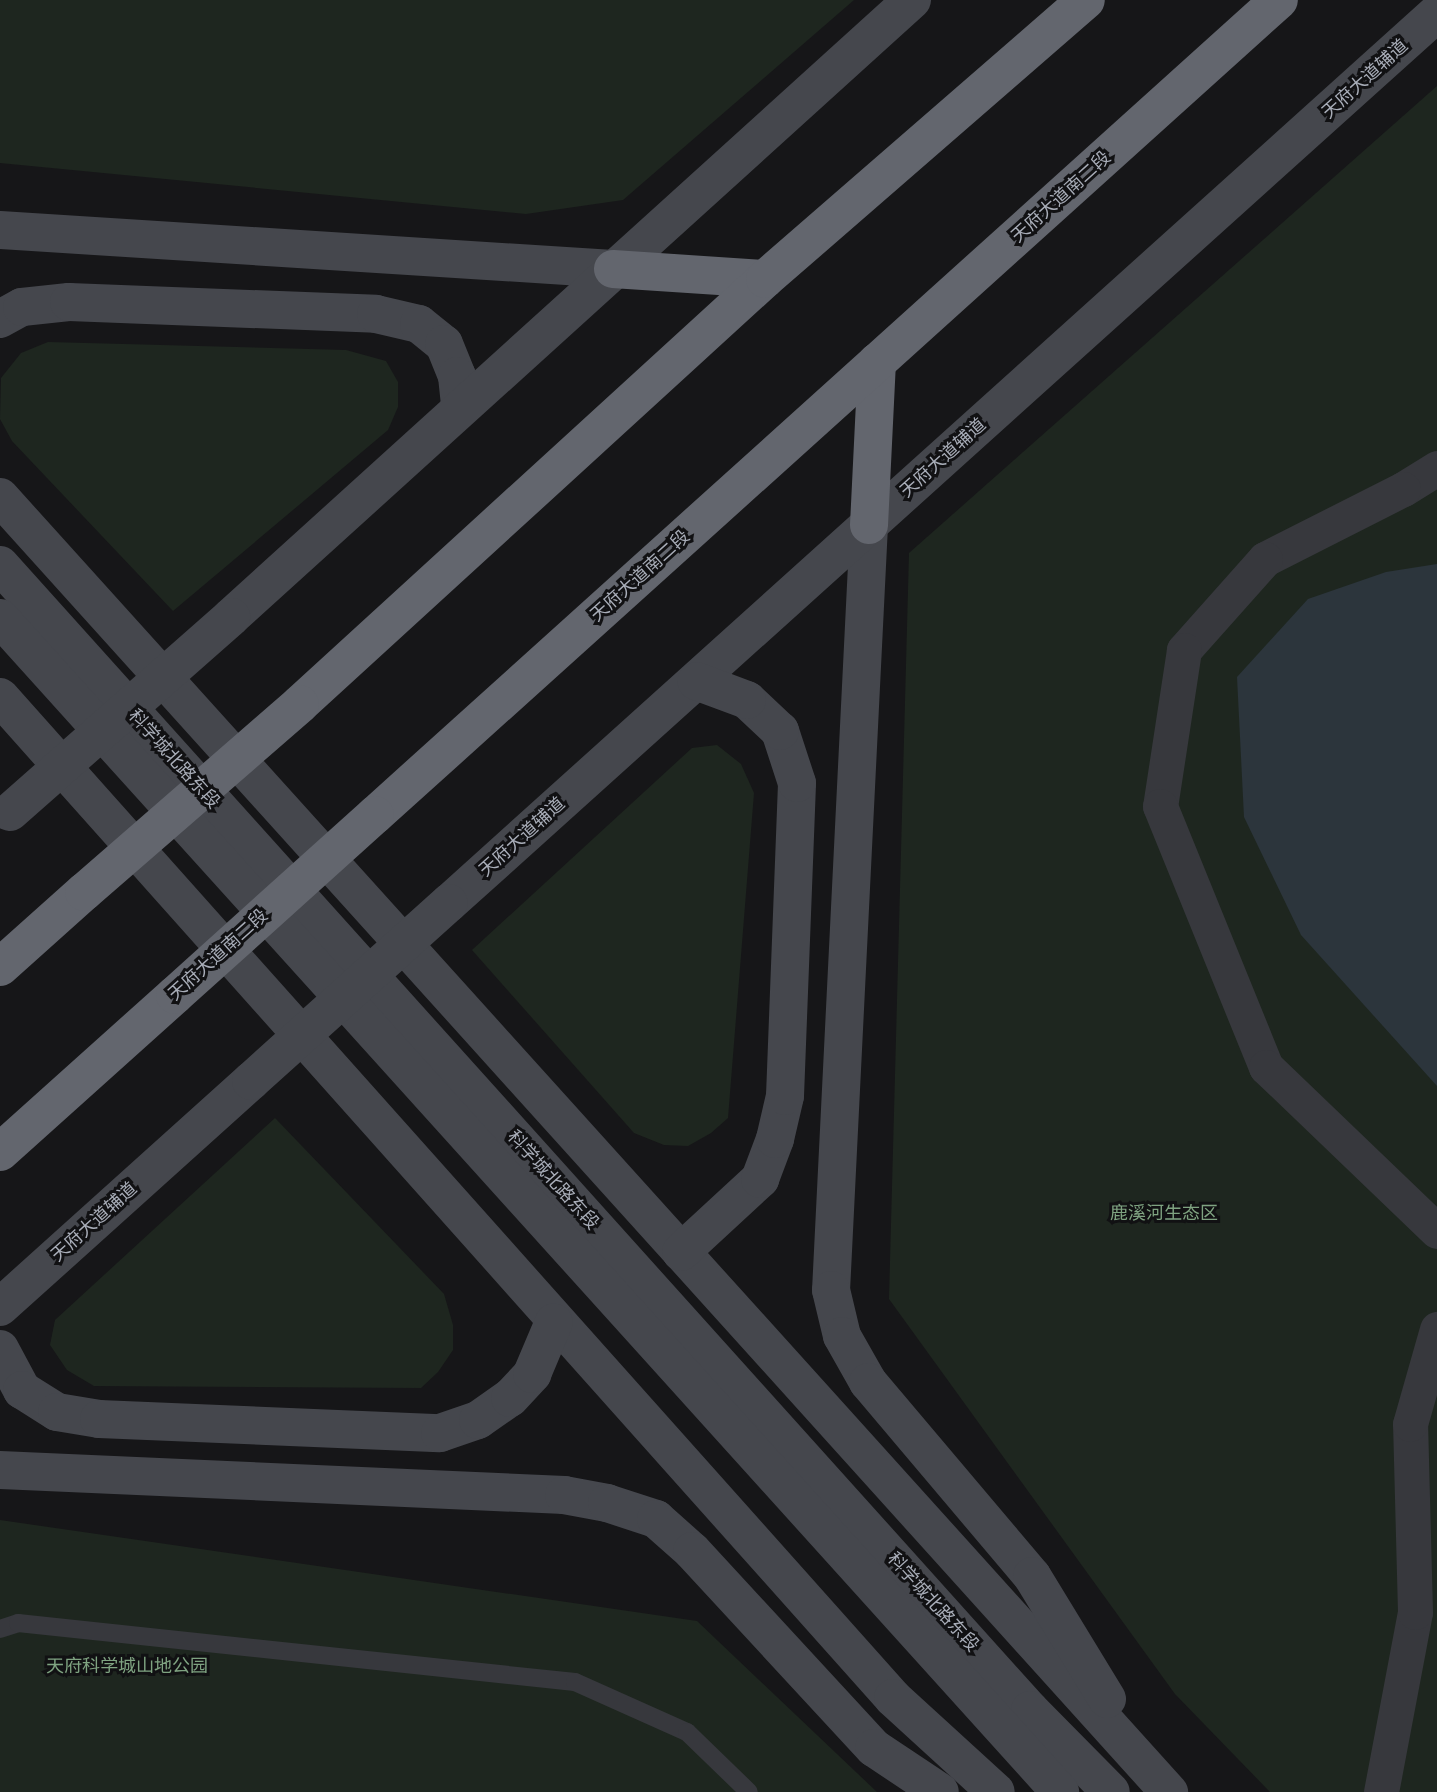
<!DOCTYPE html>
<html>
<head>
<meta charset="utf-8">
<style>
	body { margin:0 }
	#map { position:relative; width:1437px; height:1792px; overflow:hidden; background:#161618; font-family:"Titillium Web","Noto Sans SC",sans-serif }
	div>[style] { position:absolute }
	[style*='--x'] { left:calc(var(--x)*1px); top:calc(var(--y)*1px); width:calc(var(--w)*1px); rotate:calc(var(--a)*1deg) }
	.green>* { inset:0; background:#1e261f }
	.water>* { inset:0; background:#2c353c }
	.lane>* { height:18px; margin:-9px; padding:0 9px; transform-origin:9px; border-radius:9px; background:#37383d }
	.street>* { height:35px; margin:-17.5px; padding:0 17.5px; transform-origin:17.5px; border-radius:17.5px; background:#37383d }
	.secondary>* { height:38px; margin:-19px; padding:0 19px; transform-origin:19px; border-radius:19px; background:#45474d }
	.highway>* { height:38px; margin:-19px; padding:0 19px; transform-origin:19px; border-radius:19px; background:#63666e }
	.secondary-bridge>* { height:38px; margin:-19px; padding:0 19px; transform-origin:19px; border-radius:19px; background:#45474d }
	.highway-bridge>* { height:38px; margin:-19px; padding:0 19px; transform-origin:19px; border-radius:19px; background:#63666e }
	span { translate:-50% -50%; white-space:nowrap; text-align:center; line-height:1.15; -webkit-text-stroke:6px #111113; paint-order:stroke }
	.street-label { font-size:18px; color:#a8adb8 }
	.park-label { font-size:18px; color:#7fa381 }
</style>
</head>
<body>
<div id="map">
	<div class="green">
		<i style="clip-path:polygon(0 0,854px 0,623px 200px,526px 214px,0 163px)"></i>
		<i style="clip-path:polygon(1437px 86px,1437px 1792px,1270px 1792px,1175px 1694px,889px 1299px,909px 553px)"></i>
		<i style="clip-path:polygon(48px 342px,346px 350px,386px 361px,398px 382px,398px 407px,388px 430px,173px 611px,12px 441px,0 419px,1px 378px,21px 353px)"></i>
		<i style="clip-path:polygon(717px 745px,741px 764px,754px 793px,728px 1118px,711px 1133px,688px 1146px,664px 1145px,634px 1133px,472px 950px,692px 748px)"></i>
		<i style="clip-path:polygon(275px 1118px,444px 1294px,453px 1325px,453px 1350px,438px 1372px,421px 1388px,94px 1386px,67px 1370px,50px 1345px,55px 1320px)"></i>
		<i style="clip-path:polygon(0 1520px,697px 1621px,877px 1792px,0 1792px)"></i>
	</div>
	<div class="water">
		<i style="clip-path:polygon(1437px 564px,1437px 1086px,1301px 935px,1244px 817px,1237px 677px,1308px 599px,1386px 572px)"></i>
	</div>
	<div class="lane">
		<i style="--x:0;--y:1629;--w:19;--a:-18"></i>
		<i style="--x:18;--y:1623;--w:560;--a:6.05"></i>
		<i style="--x:575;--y:1682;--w:123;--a:24.1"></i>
		<i style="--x:687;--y:1732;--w:86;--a:44.1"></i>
	</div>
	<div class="street">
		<i style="--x:1437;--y:468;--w:40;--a:148"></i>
		<i style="--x:1403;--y:489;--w:155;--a:153.1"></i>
		<i style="--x:1265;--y:559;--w:122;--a:131.7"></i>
		<i style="--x:1184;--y:650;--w:158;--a:98.7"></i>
		<i style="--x:1160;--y:806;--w:282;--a:67.9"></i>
		<i style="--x:1266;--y:1067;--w:237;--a:43.8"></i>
		<i style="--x:1381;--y:1792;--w:183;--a:-79.3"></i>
		<i style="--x:1415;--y:1612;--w:188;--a:-91.5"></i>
		<i style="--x:1410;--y:1424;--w:99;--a:-74.1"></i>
	</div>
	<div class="secondary">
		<i style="--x:0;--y:230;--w:614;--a:3.64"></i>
		<i style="--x:0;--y:319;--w:25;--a:-29"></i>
		<i style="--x:22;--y:307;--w:47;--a:-6.1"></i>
		<i style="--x:69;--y:302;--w:307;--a:2.2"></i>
		<i style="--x:376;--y:314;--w:44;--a:13.1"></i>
		<i style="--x:419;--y:324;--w:32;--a:39"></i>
		<i style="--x:444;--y:344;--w:35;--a:68"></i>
		<i style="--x:457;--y:376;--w:31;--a:84"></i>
		<i style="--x:0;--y:497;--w:1745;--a:47.93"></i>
		<i style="--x:869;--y:525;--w:766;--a:92.84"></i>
		<i style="--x:831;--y:1290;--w:47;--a:76.6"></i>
		<i style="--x:842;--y:1336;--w:53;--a:60.5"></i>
		<i style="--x:868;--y:1382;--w:254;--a:49.8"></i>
		<i style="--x:1032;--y:1576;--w:144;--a:58.6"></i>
		<i style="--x:0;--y:565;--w:1540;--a:48.03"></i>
		<i style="--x:1030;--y:1710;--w:115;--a:45.4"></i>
		<i style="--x:231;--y:617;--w:919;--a:-42.18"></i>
		<i style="--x:0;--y:618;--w:1582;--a:47.92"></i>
		<i style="--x:0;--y:697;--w:1341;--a:48.26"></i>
		<i style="--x:893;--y:1698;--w:139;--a:42.4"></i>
		<i style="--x:449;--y:903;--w:1330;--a:-42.01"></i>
		<i style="--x:681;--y:1252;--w:108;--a:-42.7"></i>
		<i style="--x:760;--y:1179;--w:43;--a:-69.4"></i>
		<i style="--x:775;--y:1139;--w:44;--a:-76.9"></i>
		<i style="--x:785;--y:1096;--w:313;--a:-87.8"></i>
		<i style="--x:797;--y:783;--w:55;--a:-108.1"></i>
		<i style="--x:780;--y:731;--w:45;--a:-136.8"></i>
		<i style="--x:747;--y:700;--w:54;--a:-159.6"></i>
		<i style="--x:0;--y:1307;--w:338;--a:-42"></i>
		<i style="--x:0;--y:1349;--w:47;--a:61.8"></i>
		<i style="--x:22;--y:1390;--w:41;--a:32.2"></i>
		<i style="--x:57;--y:1412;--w:43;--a:9.5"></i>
		<i style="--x:99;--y:1419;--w:341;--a:2.4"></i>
		<i style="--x:440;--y:1433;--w:40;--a:-18.9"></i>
		<i style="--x:478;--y:1420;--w:39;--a:-35"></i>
		<i style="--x:510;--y:1398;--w:33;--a:-47"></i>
		<i style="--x:532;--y:1374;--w:56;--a:-67.1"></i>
		<i style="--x:0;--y:1470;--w:565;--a:2.54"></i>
		<i style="--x:564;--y:1495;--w:44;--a:10.5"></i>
		<i style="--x:607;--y:1503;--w:52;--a:18.1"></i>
		<i style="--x:656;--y:1519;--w:48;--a:41.6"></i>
		<i style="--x:692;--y:1551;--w:268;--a:47.3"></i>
		<i style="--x:874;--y:1748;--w:79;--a:33.7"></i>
	</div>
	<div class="highway">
		<i style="--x:613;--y:269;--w:152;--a:3.8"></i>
		<i style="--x:869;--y:525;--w:163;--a:-87.2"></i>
		<i style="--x:300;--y:704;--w:630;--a:-42.43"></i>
		<i style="--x:765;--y:279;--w:425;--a:-41"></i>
		<i style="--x:375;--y:815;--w:1217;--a:-42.04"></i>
		<i style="--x:0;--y:967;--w:113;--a:-41.8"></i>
		<i style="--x:0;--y:1152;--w:235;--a:-41.9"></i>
	</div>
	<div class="secondary-bridge">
		<i style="--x:10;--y:812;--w:295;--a:-41.4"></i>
		<i style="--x:251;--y:1081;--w:266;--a:-42"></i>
	</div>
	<div class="highway-bridge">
		<i style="--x:84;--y:892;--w:286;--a:-41"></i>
		<i style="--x:175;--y:995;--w:269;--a:-42"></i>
	</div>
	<div class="street-label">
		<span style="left:1365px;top:79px;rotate:-42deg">天府大道辅道</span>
		<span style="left:1061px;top:197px;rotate:-42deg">天府大道南二段</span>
		<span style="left:943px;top:458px;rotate:-42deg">天府大道辅道</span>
		<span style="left:640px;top:576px;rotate:-42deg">天府大道南二段</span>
		<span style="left:174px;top:759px;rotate:48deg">科学城北路东段</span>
		<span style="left:522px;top:837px;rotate:-42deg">天府大道辅道</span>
		<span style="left:218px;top:955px;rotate:-42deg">天府大道南二段</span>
		<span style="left:553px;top:1180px;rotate:48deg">科学城北路东段</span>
		<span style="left:94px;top:1222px;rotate:-42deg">天府大道辅道</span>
		<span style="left:933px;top:1602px;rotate:48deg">科学城北路东段</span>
	</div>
	<div class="park-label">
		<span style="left:1164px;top:1213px">鹿溪河生态区</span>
		<span style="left:127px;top:1666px">天府科学城山地公园</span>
	</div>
</div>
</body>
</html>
